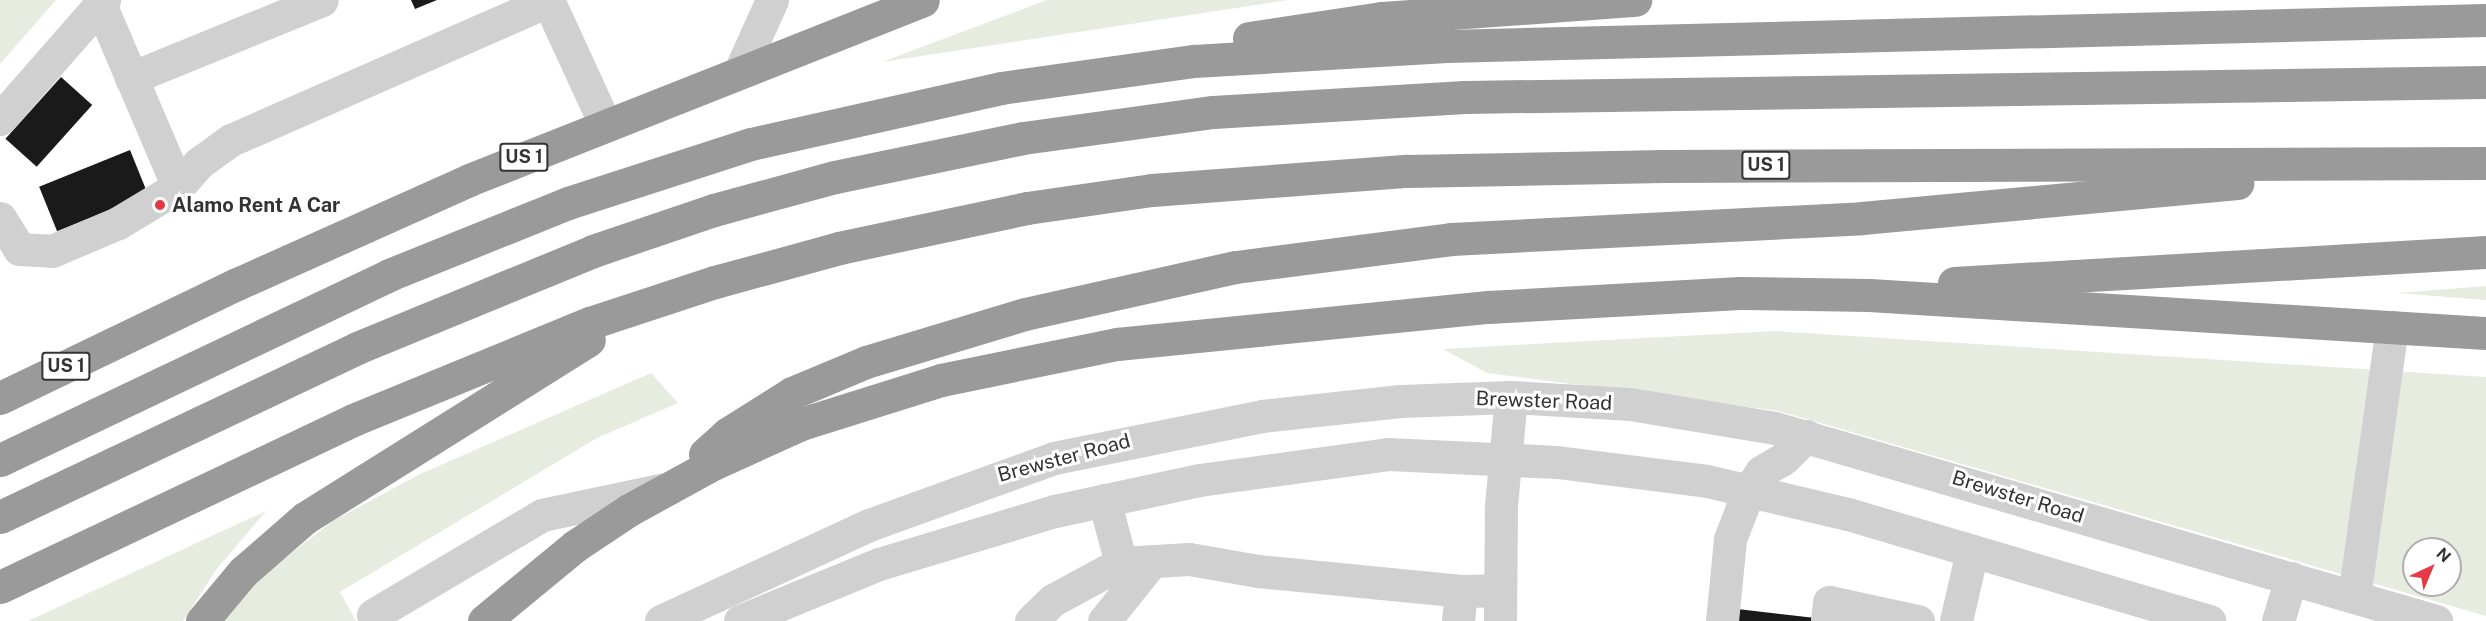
<!DOCTYPE html>
<html>
<head>
<meta charset="utf-8">
<style>
	body { margin:0 }
	#map { position:relative; width:2486px; height:621px; overflow:hidden; background:#fff; font-family:"Public Sans",sans-serif }
	div>[style] { position:absolute }
	[style*='--x'] { left:calc(var(--x)*1px); top:calc(var(--y)*1px); width:calc(var(--w)*1px); rotate:calc(var(--a)*1deg) }
	.green>* { inset:0; background:#e6ecdf }
	.building>* { inset:0; background:#1a1a1a; transform-origin:0 0 }
	.minor>* { height:33px; margin:-16.5px; padding:0 16.5px; transform-origin:16.5px; border-radius:16.5px; background:#d0d0d0 }
	.highway>* { height:33px; margin:-16.5px; padding:0 16.5px; transform-origin:16.5px; border-radius:16.5px; background:#9a9a9a }
	.dots>* { width:16px; height:16px; translate:-50% -50%; box-sizing:border-box; border:3px solid #fff; border-radius:50% }
	span { translate:-50% -50%; white-space:nowrap; text-align:center; line-height:1.15; -webkit-text-stroke:6px #fff; paint-order:stroke }
	.shield-label span { padding:2px 4px; background:#fff; border:2px solid; border-radius:4px; -webkit-text-stroke-width:0 }
	.shield-label { font-size:18px; color:#333; font-weight:700 }
	.poi-label { font-size:20px; color:#333; font-weight:700 }
	.left { translate:0 -50%; text-align:left }
	.street-label { font-size:20px; color:#333 }
	.north { position:absolute; left:2402px; top:537px; width:60px; height:60px; box-sizing:border-box; background:#fff; border:2px solid #adadad; border-radius:50%; rotate:44deg; font-size:16px; font-weight:700; line-height:24px; text-align:center; color:#333 }
	.north::after { content:''; display:block; margin:auto; width:21px; height:27px; background:#e63946; clip-path:polygon(50% 0,100% 100%,50% 72%,0 100%) }
</style>
</head>
<body>
<div id="map">
	<div class="green">
		<i style="clip-path:polygon(0 0,56px 0,0 64px)"></i>
		<i style="clip-path:polygon(1047px 0,1288px 0,882px 62px)"></i>
		<i style="clip-path:polygon(2486px 286px,2486px 300px,2398px 293px)"></i>
		<i style="clip-path:polygon(evenodd,1774px 331px,2486px 377px,2486px 616px,1779px 411px,1487px 373px,1443px 349px,1774px 331px,2414px 549px,2450px 549px,2450px 585px,2414px 585px,2414px 549px)"></i>
		<i style="clip-path:polygon(651px 373px,678px 403px,597px 438px,340px 592px,356px 621px,223px 621px,262px 576px,333px 521px,418px 475px)"></i>
		<i style="clip-path:polygon(266px 511px,216px 570px,183px 621px,28px 621px)"></i>
	</div>
	<div class="building">
		<i style="clip-path:polygon(411px 0,437px 0,415px 9px)"></i>
		<i style="left:61px;top:77px;width:42px;height:83px;rotate:42deg"></i>
		<i style="left:130px;top:150px;width:48px;height:98px;rotate:68deg"></i>
		<i style="clip-path:polygon(1729px 608px,1833px 620px,1833px 621px,1727px 621px)"></i>
	</div>
	<div class="minor">
		<i style="--x:548;--y:0;--w:136;--a:65.3"></i>
		<i style="--x:100;--y:4;--w:199;--a:66.9"></i>
		<i style="--x:740;--y:71;--w:78;--a:-65.7"></i>
		<i style="--x:131;--y:78;--w:206;--a:-22.2"></i>
		<i style="--x:0;--y:119;--w:158;--a:-48.8"></i>
		<i style="--x:0;--y:218;--w:36;--a:58"></i>
		<i style="--x:19;--y:249;--w:33;--a:3"></i>
		<i style="--x:52;--y:251;--w:72;--a:-23"></i>
		<i style="--x:118;--y:223;--w:70;--a:-31"></i>
		<i style="--x:178;--y:187;--w:32;--a:-49"></i>
		<i style="--x:199;--y:163;--w:39;--a:-36"></i>
		<i style="--x:231;--y:140;--w:346;--a:-23.7"></i>
		<i style="--x:1104;--y:500;--w:65;--a:74.9"></i>
		<i style="--x:2354;--y:597;--w:273;--a:-82"></i>
		<i style="--x:373;--y:615;--w:196;--a:-30.6"></i>
		<i style="--x:542;--y:515;--w:121;--a:-12"></i>
		<i style="--x:1827;--y:619;--w:17;--a:-83"></i>
		<i style="--x:1829;--y:602;--w:91;--a:12.1"></i>
		<i style="--x:661;--y:621;--w:229;--a:-24.8"></i>
		<i style="--x:869;--y:525;--w:197;--a:-19.9"></i>
		<i style="--x:1054;--y:458;--w:212;--a:-11.4"></i>
		<i style="--x:1262;--y:416;--w:139;--a:-6.2"></i>
		<i style="--x:1400;--y:401;--w:111;--a:-2.1"></i>
		<i style="--x:1511;--y:397;--w:119;--a:3.4"></i>
		<i style="--x:1630;--y:404;--w:147;--a:9.4"></i>
		<i style="--x:1775;--y:428;--w:689;--a:16.28"></i>
		<i style="--x:740;--y:621;--w:150;--a:-22.3"></i>
		<i style="--x:879;--y:564;--w:184;--a:-16.8"></i>
		<i style="--x:1055;--y:511;--w:147;--a:-12.1"></i>
		<i style="--x:1199;--y:480;--w:191;--a:-7.8"></i>
		<i style="--x:1388;--y:454;--w:169;--a:2.7"></i>
		<i style="--x:1557;--y:462;--w:151;--a:7.2"></i>
		<i style="--x:1707;--y:481;--w:145;--a:13.2"></i>
		<i style="--x:1848;--y:514;--w:377;--a:16.5"></i>
		<i style="--x:1031;--y:621;--w:30;--a:-44"></i>
		<i style="--x:1053;--y:600;--w:77;--a:-28.6"></i>
		<i style="--x:1121;--y:563;--w:68;--a:-3.4"></i>
		<i style="--x:1189;--y:559;--w:70;--a:9.9"></i>
		<i style="--x:1258;--y:571;--w:204;--a:5.6"></i>
		<i style="--x:1461;--y:591;--w:39;--a:-1"></i>
		<i style="--x:1104;--y:621;--w:77;--a:-51.3"></i>
		<i style="--x:1458;--y:621;--w:30;--a:-84"></i>
		<i style="--x:1500;--y:621;--w:115;--a:-89.5"></i>
		<i style="--x:1501;--y:506;--w:109;--a:-84.8"></i>
		<i style="--x:1722;--y:621;--w:82;--a:-84.4"></i>
		<i style="--x:1730;--y:539;--w:53;--a:-68.8"></i>
		<i style="--x:1749;--y:490;--w:22;--a:-56"></i>
		<i style="--x:1761;--y:472;--w:26;--a:-31"></i>
		<i style="--x:1783;--y:459;--w:33;--a:-44"></i>
		<i style="--x:1956;--y:621;--w:72;--a:-77.1"></i>
		<i style="--x:2278;--y:621;--w:45;--a:-73.2"></i>
	</div>
	<div class="highway">
		<i style="--x:1249;--y:38;--w:134;--a:-8.6"></i>
		<i style="--x:1382;--y:18;--w:254;--a:-4.1"></i>
		<i style="--x:1954;--y:283;--w:533;--a:-3.33"></i>
		<i style="--x:0;--y:398;--w:263;--a:-25.7"></i>
		<i style="--x:237;--y:284;--w:254;--a:-24.1"></i>
		<i style="--x:469;--y:180;--w:488;--a:-21.6"></i>
		<i style="--x:705;--y:454;--w:30;--a:-42"></i>
		<i style="--x:727;--y:434;--w:77;--a:-32.2"></i>
		<i style="--x:792;--y:393;--w:80;--a:-22.7"></i>
		<i style="--x:866;--y:362;--w:166;--a:-16.8"></i>
		<i style="--x:1025;--y:314;--w:216;--a:-12.6"></i>
		<i style="--x:1236;--y:267;--w:217;--a:-7.4"></i>
		<i style="--x:1451;--y:239;--w:412;--a:-2.9"></i>
		<i style="--x:1862;--y:218;--w:377;--a:-5.3"></i>
		<i style="--x:0;--y:460;--w:431;--a:-25.4"></i>
		<i style="--x:389;--y:275;--w:193;--a:-21.9"></i>
		<i style="--x:568;--y:203;--w:192;--a:-17.9"></i>
		<i style="--x:751;--y:144;--w:256;--a:-12.6"></i>
		<i style="--x:1001;--y:88;--w:195;--a:-8"></i>
		<i style="--x:1194;--y:61;--w:253;--a:-3.4"></i>
		<i style="--x:1447;--y:46;--w:1039;--a:-1.43"></i>
		<i style="--x:0;--y:517;--w:395;--a:-25.3"></i>
		<i style="--x:357;--y:348;--w:255;--a:-22.3"></i>
		<i style="--x:593;--y:251;--w:128;--a:-18.7"></i>
		<i style="--x:714;--y:210;--w:125;--a:-15.3"></i>
		<i style="--x:835;--y:177;--w:192;--a:-11.7"></i>
		<i style="--x:1023;--y:138;--w:192;--a:-7.8"></i>
		<i style="--x:1213;--y:112;--w:252;--a:-3.4"></i>
		<i style="--x:1465;--y:97;--w:1021;--a:-0.84"></i>
		<i style="--x:0;--y:587;--w:391;--a:-25.3"></i>
		<i style="--x:353;--y:420;--w:256;--a:-22.3"></i>
		<i style="--x:590;--y:323;--w:132;--a:-18.2"></i>
		<i style="--x:715;--y:282;--w:129;--a:-15.3"></i>
		<i style="--x:839;--y:248;--w:192;--a:-12"></i>
		<i style="--x:1027;--y:208;--w:126;--a:-8.2"></i>
		<i style="--x:1152;--y:190;--w:256;--a:-4.3"></i>
		<i style="--x:1407;--y:171;--w:256;--a:-1.1"></i>
		<i style="--x:1663;--y:166;--w:823;--a:-0.21"></i>
		<i style="--x:202;--y:621;--w:64;--a:-50.1"></i>
		<i style="--x:243;--y:572;--w:82;--a:-41.1"></i>
		<i style="--x:305;--y:518;--w:335;--a:-32.1"></i>
		<i style="--x:484;--y:621;--w:118;--a:-39.5"></i>
		<i style="--x:575;--y:546;--w:65;--a:-33.7"></i>
		<i style="--x:629;--y:510;--w:96;--a:-28.7"></i>
		<i style="--x:713;--y:464;--w:97;--a:-24.4"></i>
		<i style="--x:801;--y:424;--w:147;--a:-17.4"></i>
		<i style="--x:941;--y:380;--w:180;--a:-11.6"></i>
		<i style="--x:1117;--y:344;--w:373;--a:-5.7"></i>
		<i style="--x:1488;--y:307;--w:252;--a:-3.2"></i>
		<i style="--x:1740;--y:293;--w:129;--a:0.9"></i>
		<i style="--x:1869;--y:295;--w:618;--a:3.52"></i>
	</div>
	<div class="dots">
		<i style="left:160px;top:205px;background:#e63946"></i>
	</div>
	<div class="shield-label">
		<span style="left:524px;top:157px">US 1</span>
		<span style="left:1766px;top:165px">US 1</span>
		<span style="left:66px;top:366px">US 1</span>
	</div>
	<div class="poi-label">
		<span class="left" style="left:172px;top:205px">Alamo Rent A Car</span>
	</div>
	<div class="street-label">
		<span style="left:1544px;top:401px;rotate:2deg">Brewster Road</span>
		<span style="left:1064px;top:458px;rotate:-15deg">Brewster Road</span>
		<span style="left:2018px;top:497px;rotate:17deg">Brewster Road</span>
	</div>
	<div class="north">N</div>
</div>
</body>
</html>
